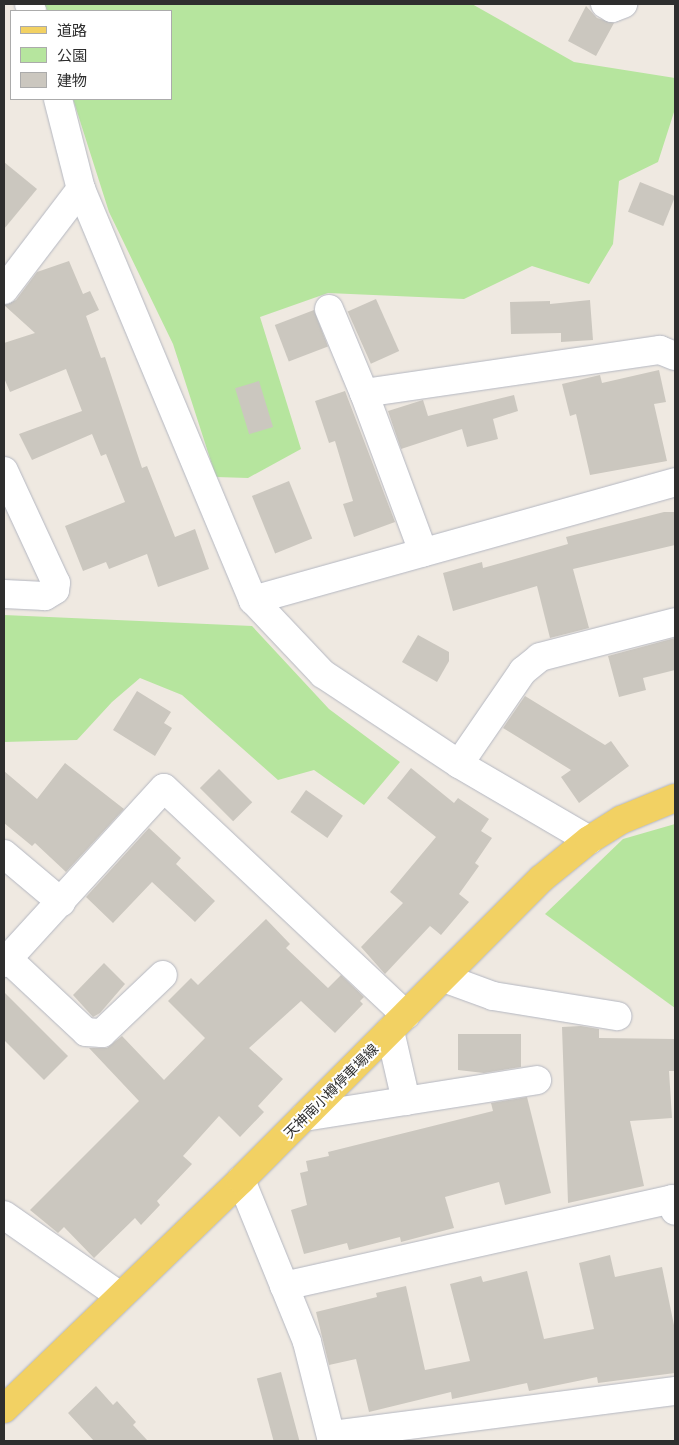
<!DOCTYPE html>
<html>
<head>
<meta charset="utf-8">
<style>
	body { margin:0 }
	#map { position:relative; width:679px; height:1445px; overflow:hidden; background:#efe9e1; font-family:"PT Sans Narrow","Noto Sans JP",sans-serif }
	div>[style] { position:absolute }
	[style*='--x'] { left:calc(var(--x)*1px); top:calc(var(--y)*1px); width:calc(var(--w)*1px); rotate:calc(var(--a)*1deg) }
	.green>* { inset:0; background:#b6e59e }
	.building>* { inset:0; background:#cbc7bf; transform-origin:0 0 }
	.roads { filter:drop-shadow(0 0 1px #b4b7c1) drop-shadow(0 0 1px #b4b7c1) }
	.minor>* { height:28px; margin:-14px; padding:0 14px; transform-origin:14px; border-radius:14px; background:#fff }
	.major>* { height:28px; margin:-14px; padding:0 14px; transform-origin:14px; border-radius:14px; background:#f2d163 }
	span { translate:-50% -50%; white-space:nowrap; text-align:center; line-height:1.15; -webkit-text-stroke:4px #fff; paint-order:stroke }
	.street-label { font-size:14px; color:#2e2e2e }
	.frame { position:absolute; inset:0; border:5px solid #2e2e2e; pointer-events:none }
	.legend { position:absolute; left:10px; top:10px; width:162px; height:90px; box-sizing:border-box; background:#fff; border:1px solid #ababab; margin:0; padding:6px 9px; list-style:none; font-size:15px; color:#2e2e2e }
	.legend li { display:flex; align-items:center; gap:10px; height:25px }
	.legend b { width:25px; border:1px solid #ababab }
</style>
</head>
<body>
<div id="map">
	<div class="green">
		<i style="clip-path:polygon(43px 4px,472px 4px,574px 62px,675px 78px,675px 109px,658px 162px,619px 181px,613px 244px,589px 284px,532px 266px,464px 299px,328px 293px,260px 317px,301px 449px,248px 478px,216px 477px,173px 344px,109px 212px,73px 99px,171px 99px,171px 11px,45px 11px)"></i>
		<i style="clip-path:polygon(4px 615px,252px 626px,329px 709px,400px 762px,364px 805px,314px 770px,278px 780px,182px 695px,140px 678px,112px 702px,77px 740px,4px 742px)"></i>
		<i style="clip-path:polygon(675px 824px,675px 1008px,545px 914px,623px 839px)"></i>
	</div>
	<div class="building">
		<i style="clip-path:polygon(586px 6px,597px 18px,614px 23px,596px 56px,568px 41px)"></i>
		<i style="clip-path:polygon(4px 162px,37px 189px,4px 229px)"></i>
		<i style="left:640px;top:182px;width:38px;height:32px;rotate:22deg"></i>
		<i style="clip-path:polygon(69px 261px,83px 294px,90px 291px,99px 310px,86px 316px,101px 358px,105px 357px,142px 468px,147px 466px,175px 537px,195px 529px,209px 569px,158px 587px,147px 554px,109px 569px,106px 562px,83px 571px,65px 526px,125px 502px,106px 454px,101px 456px,92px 434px,32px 460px,19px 434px,82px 411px,66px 369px,10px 392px,4px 378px,4px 343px,35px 333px,4px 305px,16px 300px,37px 272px)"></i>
		<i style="left:376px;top:299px;width:57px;height:31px;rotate:66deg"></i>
		<i style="clip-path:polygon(590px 300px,593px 340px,561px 342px,561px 333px,511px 334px,510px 302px,550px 301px,550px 304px)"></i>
		<i style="left:314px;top:310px;width:39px;height:42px;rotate:69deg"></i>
		<i style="clip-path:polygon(659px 370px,666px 402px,654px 404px,667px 461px,590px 475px,576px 414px,570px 416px,562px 384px,600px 375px,602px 383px)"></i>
		<i style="left:259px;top:381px;width:48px;height:25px;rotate:73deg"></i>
		<i style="clip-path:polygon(345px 391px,395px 522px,354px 537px,343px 504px,353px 501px,335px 441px,329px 443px,315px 401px)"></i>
		<i style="clip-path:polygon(514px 395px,518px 411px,493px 419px,498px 439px,467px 447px,462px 429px,401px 449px,388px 411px,423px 400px,428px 416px)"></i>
		<i style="left:289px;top:481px;width:62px;height:40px;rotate:68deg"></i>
		<i style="clip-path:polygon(664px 512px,675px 512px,675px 545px,573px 569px,589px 628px,550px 638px,537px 586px,453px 611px,443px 573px,482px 562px,483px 568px,568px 544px,566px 537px)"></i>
		<i style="clip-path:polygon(418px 635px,449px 652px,449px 661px,437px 682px,402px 662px)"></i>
		<i style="clip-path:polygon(675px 638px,675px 670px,643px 678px,646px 690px,619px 697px,608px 656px)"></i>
		<i style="clip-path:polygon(137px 691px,171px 712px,164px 723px,172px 728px,155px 756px,113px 730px)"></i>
		<i style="clip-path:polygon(525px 696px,605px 745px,611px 741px,629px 766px,579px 803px,561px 777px,571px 770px,503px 728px)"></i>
		<i style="clip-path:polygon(65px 763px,124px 809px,66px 872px,35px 843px,32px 846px,4px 823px,4px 771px,37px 799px)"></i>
		<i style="clip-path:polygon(411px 768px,454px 803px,458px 798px,489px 819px,481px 831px,492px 838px,475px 863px,479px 866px,459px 894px,469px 902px,441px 935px,430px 926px,385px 974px,361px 947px,403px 903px,390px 892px,436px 837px,387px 798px)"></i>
		<i style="left:219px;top:769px;width:47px;height:27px;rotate:45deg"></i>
		<i style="left:306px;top:790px;width:45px;height:27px;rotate:35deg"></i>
		<i style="clip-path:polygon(149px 828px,181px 858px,176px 864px,215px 901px,195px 922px,152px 882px,113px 923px,86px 897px)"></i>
		<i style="clip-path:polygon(266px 919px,290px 944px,286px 948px,328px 988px,341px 975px,364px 997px,360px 1001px,363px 1004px,335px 1033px,301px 1001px,249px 1048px,283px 1079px,258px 1106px,264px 1112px,240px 1137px,219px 1116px,183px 1156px,192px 1164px,157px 1201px,160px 1205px,141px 1225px,135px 1218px,94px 1258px,64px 1227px,58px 1233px,30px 1210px,139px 1101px,89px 1048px,107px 1048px,122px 1036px,164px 1080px,205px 1038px,168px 1001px,191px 978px,198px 985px)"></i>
		<i style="clip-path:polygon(104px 963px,125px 984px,100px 1013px,93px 1017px,73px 995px)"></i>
		<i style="clip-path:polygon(4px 992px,68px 1056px,44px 1080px,4px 1040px)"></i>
		<i style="clip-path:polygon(581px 1026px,599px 1029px,599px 1038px,675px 1039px,675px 1071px,669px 1071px,672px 1118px,630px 1121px,644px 1186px,568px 1203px,562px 1027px)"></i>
		<i style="clip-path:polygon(458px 1034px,521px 1034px,521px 1067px,484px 1073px,458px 1070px)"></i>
		<i style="clip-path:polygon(527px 1097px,551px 1193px,505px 1205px,499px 1182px,445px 1197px,454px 1228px,401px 1242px,400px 1237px,349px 1250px,347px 1243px,304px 1254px,291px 1210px,307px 1205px,300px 1173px,308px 1171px,306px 1161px,329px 1156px,328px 1152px,493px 1111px,491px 1103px)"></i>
		<i style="clip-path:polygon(610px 1255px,615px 1277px,662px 1267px,675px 1330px,675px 1373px,598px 1383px,597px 1377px,529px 1391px,527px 1383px,452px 1399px,451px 1392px,369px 1412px,356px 1359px,329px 1365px,316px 1312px,377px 1297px,376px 1293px,406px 1286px,425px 1370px,470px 1361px,450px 1284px,481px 1276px,483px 1282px,527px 1271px,544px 1339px,594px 1329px,579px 1263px)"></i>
		<i style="left:281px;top:1372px;width:72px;height:25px;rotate:75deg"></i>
		<i style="clip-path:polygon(96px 1386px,113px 1405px,117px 1401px,136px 1422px,133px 1425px,148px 1441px,94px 1441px,68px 1413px)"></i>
	</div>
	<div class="roads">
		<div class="minor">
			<i style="--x:29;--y:4;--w:8;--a:67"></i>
			<i style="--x:605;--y:4;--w:8;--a:30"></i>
			<i style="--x:612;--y:8;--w:12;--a:-20"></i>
			<i style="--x:58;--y:99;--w:93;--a:75.7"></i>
			<i style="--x:81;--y:189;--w:446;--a:67.3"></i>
			<i style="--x:253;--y:600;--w:102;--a:46.6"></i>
			<i style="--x:323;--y:674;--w:163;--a:33.5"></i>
			<i style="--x:459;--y:764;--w:151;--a:30.3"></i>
			<i style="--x:4;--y:290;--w:127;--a:-52.7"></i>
			<i style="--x:329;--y:309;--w:91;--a:67.4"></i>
			<i style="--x:364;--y:393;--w:170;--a:69.6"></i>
			<i style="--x:364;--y:393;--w:299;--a:-8.3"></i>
			<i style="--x:660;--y:350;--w:16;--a:22"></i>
			<i style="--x:4;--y:471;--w:123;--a:65.1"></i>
			<i style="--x:56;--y:583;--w:7;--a:98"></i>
			<i style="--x:55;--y:590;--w:12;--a:149"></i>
			<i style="--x:45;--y:596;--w:41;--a:-177.2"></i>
			<i style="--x:253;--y:600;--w:438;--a:-15.6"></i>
			<i style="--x:459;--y:764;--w:113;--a:-55.5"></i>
			<i style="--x:523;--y:671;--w:22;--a:-39"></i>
			<i style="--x:540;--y:657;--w:139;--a:-14.5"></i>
			<i style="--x:4;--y:854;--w:75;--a:40.1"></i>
			<i style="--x:8;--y:959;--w:107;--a:43.1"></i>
			<i style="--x:86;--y:1032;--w:16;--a:4"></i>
			<i style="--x:102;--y:1033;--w:84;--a:-43.6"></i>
			<i style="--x:4;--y:963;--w:237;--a:-47.6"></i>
			<i style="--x:164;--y:788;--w:332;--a:43.2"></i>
			<i style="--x:444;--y:978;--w:52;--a:20.2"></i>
			<i style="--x:493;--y:996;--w:126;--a:9.2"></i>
			<i style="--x:390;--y:1031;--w:72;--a:77.1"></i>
			<i style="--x:304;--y:1117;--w:236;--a:-9"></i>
			<i style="--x:241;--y:1180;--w:175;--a:67.8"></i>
			<i style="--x:307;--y:1342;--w:102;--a:75.8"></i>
			<i style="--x:4;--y:1215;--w:141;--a:34.9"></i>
			<i style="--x:284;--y:1286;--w:398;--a:-12.6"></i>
			<i style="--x:672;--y:1199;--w:12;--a:76"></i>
			<i style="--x:331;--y:1435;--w:347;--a:-7.3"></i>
		</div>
		<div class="major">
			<i style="--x:4;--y:1409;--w:330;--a:-44"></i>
			<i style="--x:241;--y:1180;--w:425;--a:-45.1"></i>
			<i style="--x:541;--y:879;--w:62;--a:-39.1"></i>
			<i style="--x:589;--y:840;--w:38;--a:-32"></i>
			<i style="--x:621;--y:820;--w:58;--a:-22.2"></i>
		</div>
	</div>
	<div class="street-label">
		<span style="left:331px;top:1091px;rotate:-45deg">天神南小樽停車場線</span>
	</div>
	<div class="frame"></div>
	<ul class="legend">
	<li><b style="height:6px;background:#f2d163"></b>道路</li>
	<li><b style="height:14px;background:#b6e59e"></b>公園</li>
	<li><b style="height:14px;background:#cbc7bf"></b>建物</li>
	</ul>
</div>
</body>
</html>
